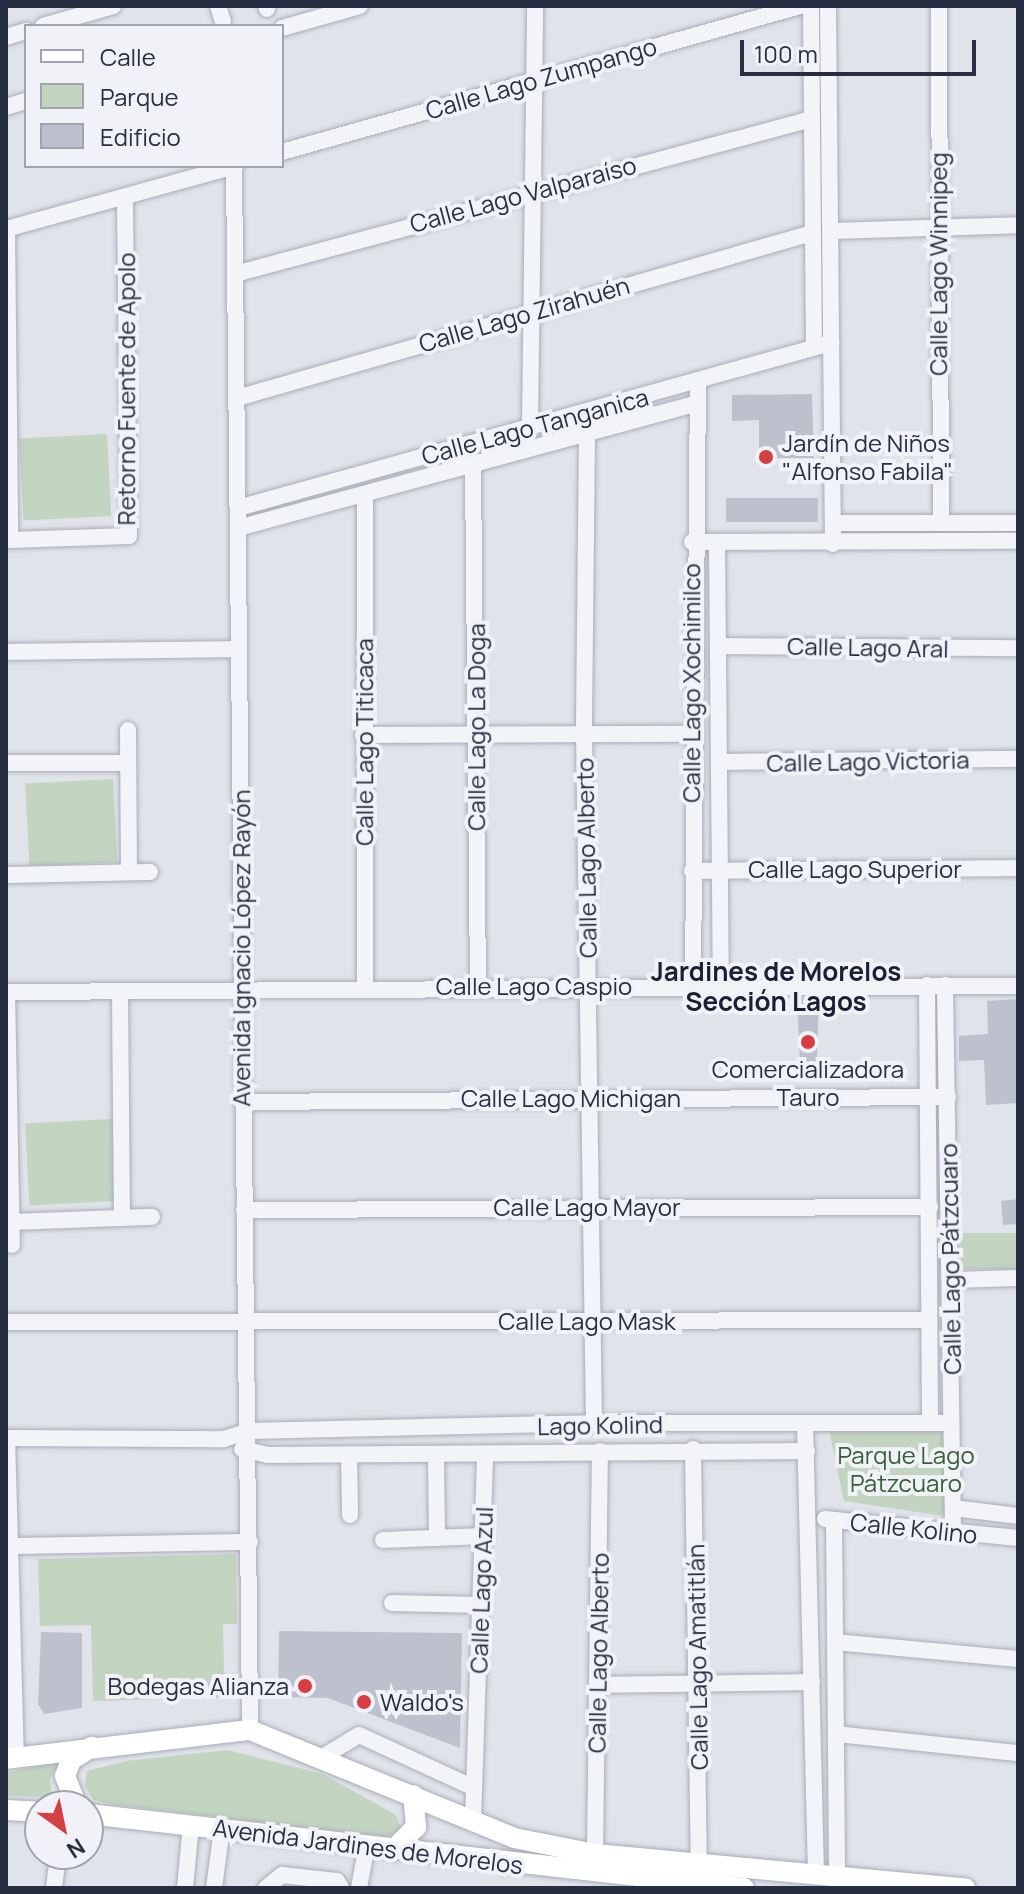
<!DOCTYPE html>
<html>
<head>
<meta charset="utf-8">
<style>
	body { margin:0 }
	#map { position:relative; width:1024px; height:1894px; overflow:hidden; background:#e0e3ea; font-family:Manrope,sans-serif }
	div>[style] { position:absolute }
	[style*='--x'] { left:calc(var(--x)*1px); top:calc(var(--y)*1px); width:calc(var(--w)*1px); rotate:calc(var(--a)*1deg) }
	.green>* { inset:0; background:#c3d4c1; transform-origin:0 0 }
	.building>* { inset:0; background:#bdc1cd; transform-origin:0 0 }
	.roads { filter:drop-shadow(0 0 2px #a9adb8) drop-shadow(0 0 2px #a9adb8) }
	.minor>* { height:16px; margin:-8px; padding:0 8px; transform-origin:8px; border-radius:8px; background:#f3f4f8 }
	.major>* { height:20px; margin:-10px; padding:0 10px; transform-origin:10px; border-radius:10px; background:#fff }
	.dots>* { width:22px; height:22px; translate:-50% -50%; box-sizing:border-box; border:4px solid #f0f2f7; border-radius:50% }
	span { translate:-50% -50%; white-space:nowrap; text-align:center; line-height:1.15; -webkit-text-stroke:8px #f0f2f7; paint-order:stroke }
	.street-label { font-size:24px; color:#282e42 }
	.poi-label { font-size:24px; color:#282e42 }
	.left { translate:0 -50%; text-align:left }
	.right { translate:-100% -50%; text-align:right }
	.park-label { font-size:24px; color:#375f34 }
	.neighbourhood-label { font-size:26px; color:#1a1f33; font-weight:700 }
	.frame { position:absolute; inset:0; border:8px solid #282e42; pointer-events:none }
	.legend { position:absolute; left:24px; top:24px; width:260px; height:144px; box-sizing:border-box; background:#f0f2f7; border:2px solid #a0a4af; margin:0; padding:10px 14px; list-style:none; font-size:24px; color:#282e42 }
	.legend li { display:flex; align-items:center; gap:16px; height:40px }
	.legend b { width:40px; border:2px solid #a0a4af }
	.north { position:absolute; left:24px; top:1790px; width:80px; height:80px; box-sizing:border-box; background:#f0f2f7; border:2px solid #a0a4af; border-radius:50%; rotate:147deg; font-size:22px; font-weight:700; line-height:32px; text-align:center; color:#282e42 }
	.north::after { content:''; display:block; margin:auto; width:28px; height:36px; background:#d63e42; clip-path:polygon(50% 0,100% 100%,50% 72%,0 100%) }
	.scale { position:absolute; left:740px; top:40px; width:236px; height:36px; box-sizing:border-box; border:4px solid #282e42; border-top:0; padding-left:10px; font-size:24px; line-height:28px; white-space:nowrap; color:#282e42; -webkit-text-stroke:6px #f0f2f7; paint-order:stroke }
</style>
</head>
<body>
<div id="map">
	<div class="green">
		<i style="left:107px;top:434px;width:82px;height:88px;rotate:87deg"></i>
		<i style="left:113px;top:779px;width:83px;height:88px;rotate:87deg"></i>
		<i style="left:112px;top:1119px;width:82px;height:87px;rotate:87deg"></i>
		<i style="left:1018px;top:1233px;width:36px;height:57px;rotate:90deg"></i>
		<i style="clip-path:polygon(945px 1427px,950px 1517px,844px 1501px,829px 1430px)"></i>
		<i style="clip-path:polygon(236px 1554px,237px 1624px,223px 1624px,224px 1672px,237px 1682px,237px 1697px,93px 1701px,91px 1625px,40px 1626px,38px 1559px)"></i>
		<i style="clip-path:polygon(227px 1750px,323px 1774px,396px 1815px,401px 1828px,388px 1837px,117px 1805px,93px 1800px,85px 1786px,87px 1771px,126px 1761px)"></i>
		<i style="clip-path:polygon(60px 1761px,50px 1779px,52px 1797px,6px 1796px,6px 1773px)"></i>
	</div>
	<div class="building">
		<i style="clip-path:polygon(812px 394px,814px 458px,759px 458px,759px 420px,732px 421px,732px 395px)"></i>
		<i style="left:818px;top:498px;width:24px;height:92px;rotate:90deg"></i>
		<i style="clip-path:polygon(797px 998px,819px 998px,817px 1064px,800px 1064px)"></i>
		<i style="clip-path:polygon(1018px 999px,1018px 1103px,986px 1105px,984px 1060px,959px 1061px,959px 1036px,988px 1034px,987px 1001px)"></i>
		<i style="clip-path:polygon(1018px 1199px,1018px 1224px,1003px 1225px,1001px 1201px)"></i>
		<i style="clip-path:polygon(279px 1631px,462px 1633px,460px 1748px,328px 1698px,278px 1697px)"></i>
		<i style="clip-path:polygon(41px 1632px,82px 1633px,82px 1708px,44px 1714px,38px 1704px)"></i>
	</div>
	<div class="roads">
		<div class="minor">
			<i style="--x:218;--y:6;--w:16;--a:72"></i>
			<i style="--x:266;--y:6;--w:3;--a:72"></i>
			<i style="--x:811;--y:6;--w:339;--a:89.5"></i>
			<i style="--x:828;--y:6;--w:538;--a:89.47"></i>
			<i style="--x:939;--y:6;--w:516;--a:89.78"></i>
			<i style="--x:43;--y:26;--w:73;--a:-15.9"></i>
			<i style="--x:282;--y:28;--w:81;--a:-15.8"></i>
			<i style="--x:6;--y:37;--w:21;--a:-17"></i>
			<i style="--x:6;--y:107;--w:21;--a:-17"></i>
			<i style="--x:282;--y:152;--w:538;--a:-15.74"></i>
			<i style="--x:234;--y:166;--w:1564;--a:89.41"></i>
			<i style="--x:6;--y:229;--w:238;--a:-15.4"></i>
			<i style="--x:7;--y:229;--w:311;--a:89.4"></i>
			<i style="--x:10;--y:540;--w:119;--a:-1.9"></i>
			<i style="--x:129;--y:536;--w:339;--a:-90.7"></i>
			<i style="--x:832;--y:231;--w:186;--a:-1.8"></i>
			<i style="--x:235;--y:274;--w:597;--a:-15.04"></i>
			<i style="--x:237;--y:398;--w:598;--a:-16.01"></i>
			<i style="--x:530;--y:427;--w:421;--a:-89.3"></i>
			<i style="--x:587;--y:436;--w:296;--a:90.6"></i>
			<i style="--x:584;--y:732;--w:691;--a:89.17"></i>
			<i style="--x:473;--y:467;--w:519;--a:89.45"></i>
			<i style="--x:238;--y:508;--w:616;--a:-15.55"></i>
			<i style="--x:833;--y:523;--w:185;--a:0"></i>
			<i style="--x:238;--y:528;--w:477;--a:-15.2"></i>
			<i style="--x:692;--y:542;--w:326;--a:-0.2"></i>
			<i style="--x:717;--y:543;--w:442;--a:89.5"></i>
			<i style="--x:718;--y:646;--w:300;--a:0.4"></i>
			<i style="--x:6;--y:652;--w:232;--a:-0.7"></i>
			<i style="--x:128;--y:730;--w:142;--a:89.6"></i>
			<i style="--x:363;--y:735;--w:327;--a:-0.2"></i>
			<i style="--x:719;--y:762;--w:299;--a:-0.6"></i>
			<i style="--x:6;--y:763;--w:122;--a:0"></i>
			<i style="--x:692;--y:871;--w:326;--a:-0.5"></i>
			<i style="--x:6;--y:875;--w:144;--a:-1.2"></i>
			<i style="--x:693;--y:985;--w:605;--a:-89.53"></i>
			<i style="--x:927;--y:985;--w:438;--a:89.6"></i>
			<i style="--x:945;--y:985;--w:547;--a:89.16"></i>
			<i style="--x:365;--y:988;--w:492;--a:-90"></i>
			<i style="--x:6;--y:992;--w:1012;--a:-0.34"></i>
			<i style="--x:7;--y:992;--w:253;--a:88.9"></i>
			<i style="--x:120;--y:993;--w:225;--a:89.5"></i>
			<i style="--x:242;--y:1102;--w:706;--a:-0.41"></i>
			<i style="--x:244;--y:1210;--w:686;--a:-0.25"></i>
			<i style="--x:13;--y:1222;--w:139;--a:-2.1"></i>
			<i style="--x:953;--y:1280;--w:65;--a:-1.8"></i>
			<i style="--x:6;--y:1322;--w:923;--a:-0.12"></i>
			<i style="--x:805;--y:1424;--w:447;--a:88.6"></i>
			<i style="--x:6;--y:1438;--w:218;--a:0.3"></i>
			<i style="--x:224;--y:1439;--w:25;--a:-18"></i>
			<i style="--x:248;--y:1431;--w:346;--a:-1.3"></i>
			<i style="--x:594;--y:1423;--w:357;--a:0"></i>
			<i style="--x:7;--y:1438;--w:318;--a:88.4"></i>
			<i style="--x:242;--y:1449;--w:27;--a:13"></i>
			<i style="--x:268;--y:1455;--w:539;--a:-0.43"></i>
			<i style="--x:693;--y:1449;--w:416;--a:89.2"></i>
			<i style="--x:349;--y:1455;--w:60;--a:89"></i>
			<i style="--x:436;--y:1455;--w:83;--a:89.3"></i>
			<i style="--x:953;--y:1508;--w:65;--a:7"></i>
			<i style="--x:825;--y:1519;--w:194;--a:5.6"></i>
			<i style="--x:834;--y:1520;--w:352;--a:89.5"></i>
			<i style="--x:383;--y:1540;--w:100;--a:-2.3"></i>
			<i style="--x:9;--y:1546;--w:241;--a:-1"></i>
			<i style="--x:392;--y:1603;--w:88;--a:1.3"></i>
			<i style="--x:835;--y:1642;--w:184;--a:5.3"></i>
			<i style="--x:598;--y:1685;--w:214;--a:-0.8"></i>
			<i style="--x:836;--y:1734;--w:183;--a:6"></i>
			<i style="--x:321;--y:1758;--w:44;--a:-31.2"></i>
			<i style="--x:359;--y:1735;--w:127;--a:24.7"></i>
			<i style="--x:473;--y:1821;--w:367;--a:-88.1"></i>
			<i style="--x:595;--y:1854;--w:403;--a:-89.3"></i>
			<i style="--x:54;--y:1888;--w:34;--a:-83"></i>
			<i style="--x:185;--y:1888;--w:63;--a:-84.6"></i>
			<i style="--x:214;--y:1888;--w:61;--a:-82.4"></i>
			<i style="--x:266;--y:1888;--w:21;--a:-39"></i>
			<i style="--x:282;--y:1875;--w:55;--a:6.2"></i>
			<i style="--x:337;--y:1881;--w:8;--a:60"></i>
			<i style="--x:359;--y:1888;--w:44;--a:-79.5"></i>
		</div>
		<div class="major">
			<i style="--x:6;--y:1759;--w:246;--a:-6.8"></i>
			<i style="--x:250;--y:1730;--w:285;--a:22.2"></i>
			<i style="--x:514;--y:1838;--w:83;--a:11.2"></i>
			<i style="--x:595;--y:1854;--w:372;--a:5.3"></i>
			<i style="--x:77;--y:1806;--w:32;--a:-112"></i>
			<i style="--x:65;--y:1776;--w:17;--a:-69"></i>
			<i style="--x:71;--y:1760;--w:25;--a:-32"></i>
			<i style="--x:6;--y:1810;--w:34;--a:3"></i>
			<i style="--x:88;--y:1814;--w:660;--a:6.44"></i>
			<i style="--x:393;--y:1850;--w:33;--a:-45"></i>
			<i style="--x:416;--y:1827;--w:32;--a:-95"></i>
		</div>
	</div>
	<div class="dots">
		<i style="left:766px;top:457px;background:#d63e42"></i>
		<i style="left:808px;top:1042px;background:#d63e42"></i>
		<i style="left:305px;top:1686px;background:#d63e42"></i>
		<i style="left:364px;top:1702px;background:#d63e42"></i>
	</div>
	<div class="street-label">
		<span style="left:541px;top:78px;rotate:-16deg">Calle Lago Zumpango</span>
		<span style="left:523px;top:194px;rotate:-15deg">Calle Lago Valparaíso</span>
		<span style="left:938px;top:264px;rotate:-90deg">Calle Lago Winnipeg</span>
		<span style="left:524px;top:314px;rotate:-16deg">Calle Lago Zirahuén</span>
		<span style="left:126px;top:389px;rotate:-90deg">Retorno Fuente de Apolo</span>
		<span style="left:535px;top:426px;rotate:-15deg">Calle Lago Tanganica</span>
		<span style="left:868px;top:647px;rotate:1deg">Calle Lago Aral</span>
		<span style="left:691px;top:683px;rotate:-90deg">Calle Lago Xochimilco</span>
		<span style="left:476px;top:727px;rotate:-90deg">Calle Lago La Doga</span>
		<span style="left:364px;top:742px;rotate:-90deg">Calle Lago Titicaca</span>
		<span style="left:868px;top:761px;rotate:-1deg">Calle Lago Victoria</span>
		<span style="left:586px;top:858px;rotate:-91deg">Calle Lago Alberto</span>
		<span style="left:855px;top:869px">Calle Lago Superior</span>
		<span style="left:241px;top:948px;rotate:-90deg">Avenida Ignacio López Rayón</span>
		<span style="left:534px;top:986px">Calle Lago Caspio</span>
		<span style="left:571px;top:1098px">Calle Lago Michigan</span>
		<span style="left:587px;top:1207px">Calle Lago Mayor</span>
		<span style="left:950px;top:1259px;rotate:-91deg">Calle Lago Pátzcuaro</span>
		<span style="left:587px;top:1321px">Calle Lago Mask</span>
		<span style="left:600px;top:1425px;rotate:-1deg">Lago Kolind</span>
		<span style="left:914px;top:1528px;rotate:6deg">Calle Kolino</span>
		<span style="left:481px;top:1590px;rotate:-88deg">Calle Lago Azul</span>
		<span style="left:598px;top:1653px;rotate:-89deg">Calle Lago Alberto</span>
		<span style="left:697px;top:1657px;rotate:-91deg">Calle Lago Amatitlán</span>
		<span style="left:368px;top:1846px;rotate:7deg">Avenida Jardines de Morelos</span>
	</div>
	<div class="poi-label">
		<span class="left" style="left:782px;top:457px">Jardín de Niños<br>"Alfonso Fabila"</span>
		<span style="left:808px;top:1083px">Comercializadora<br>Tauro</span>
		<span class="right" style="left:289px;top:1686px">Bodegas Alianza</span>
		<span class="left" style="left:380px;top:1702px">Waldo's</span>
	</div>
	<div class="park-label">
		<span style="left:906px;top:1469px">Parque Lago<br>Pátzcuaro</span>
	</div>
	<div class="neighbourhood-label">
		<span style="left:776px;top:987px">Jardines de Morelos<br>Sección Lagos</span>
	</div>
	<div class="frame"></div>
	<ul class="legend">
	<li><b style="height:10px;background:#fff"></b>Calle</li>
	<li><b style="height:22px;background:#c3d4c1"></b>Parque</li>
	<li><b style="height:22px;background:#bdc1cd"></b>Edificio</li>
	</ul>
	<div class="north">N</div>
	<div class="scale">100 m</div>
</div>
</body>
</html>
